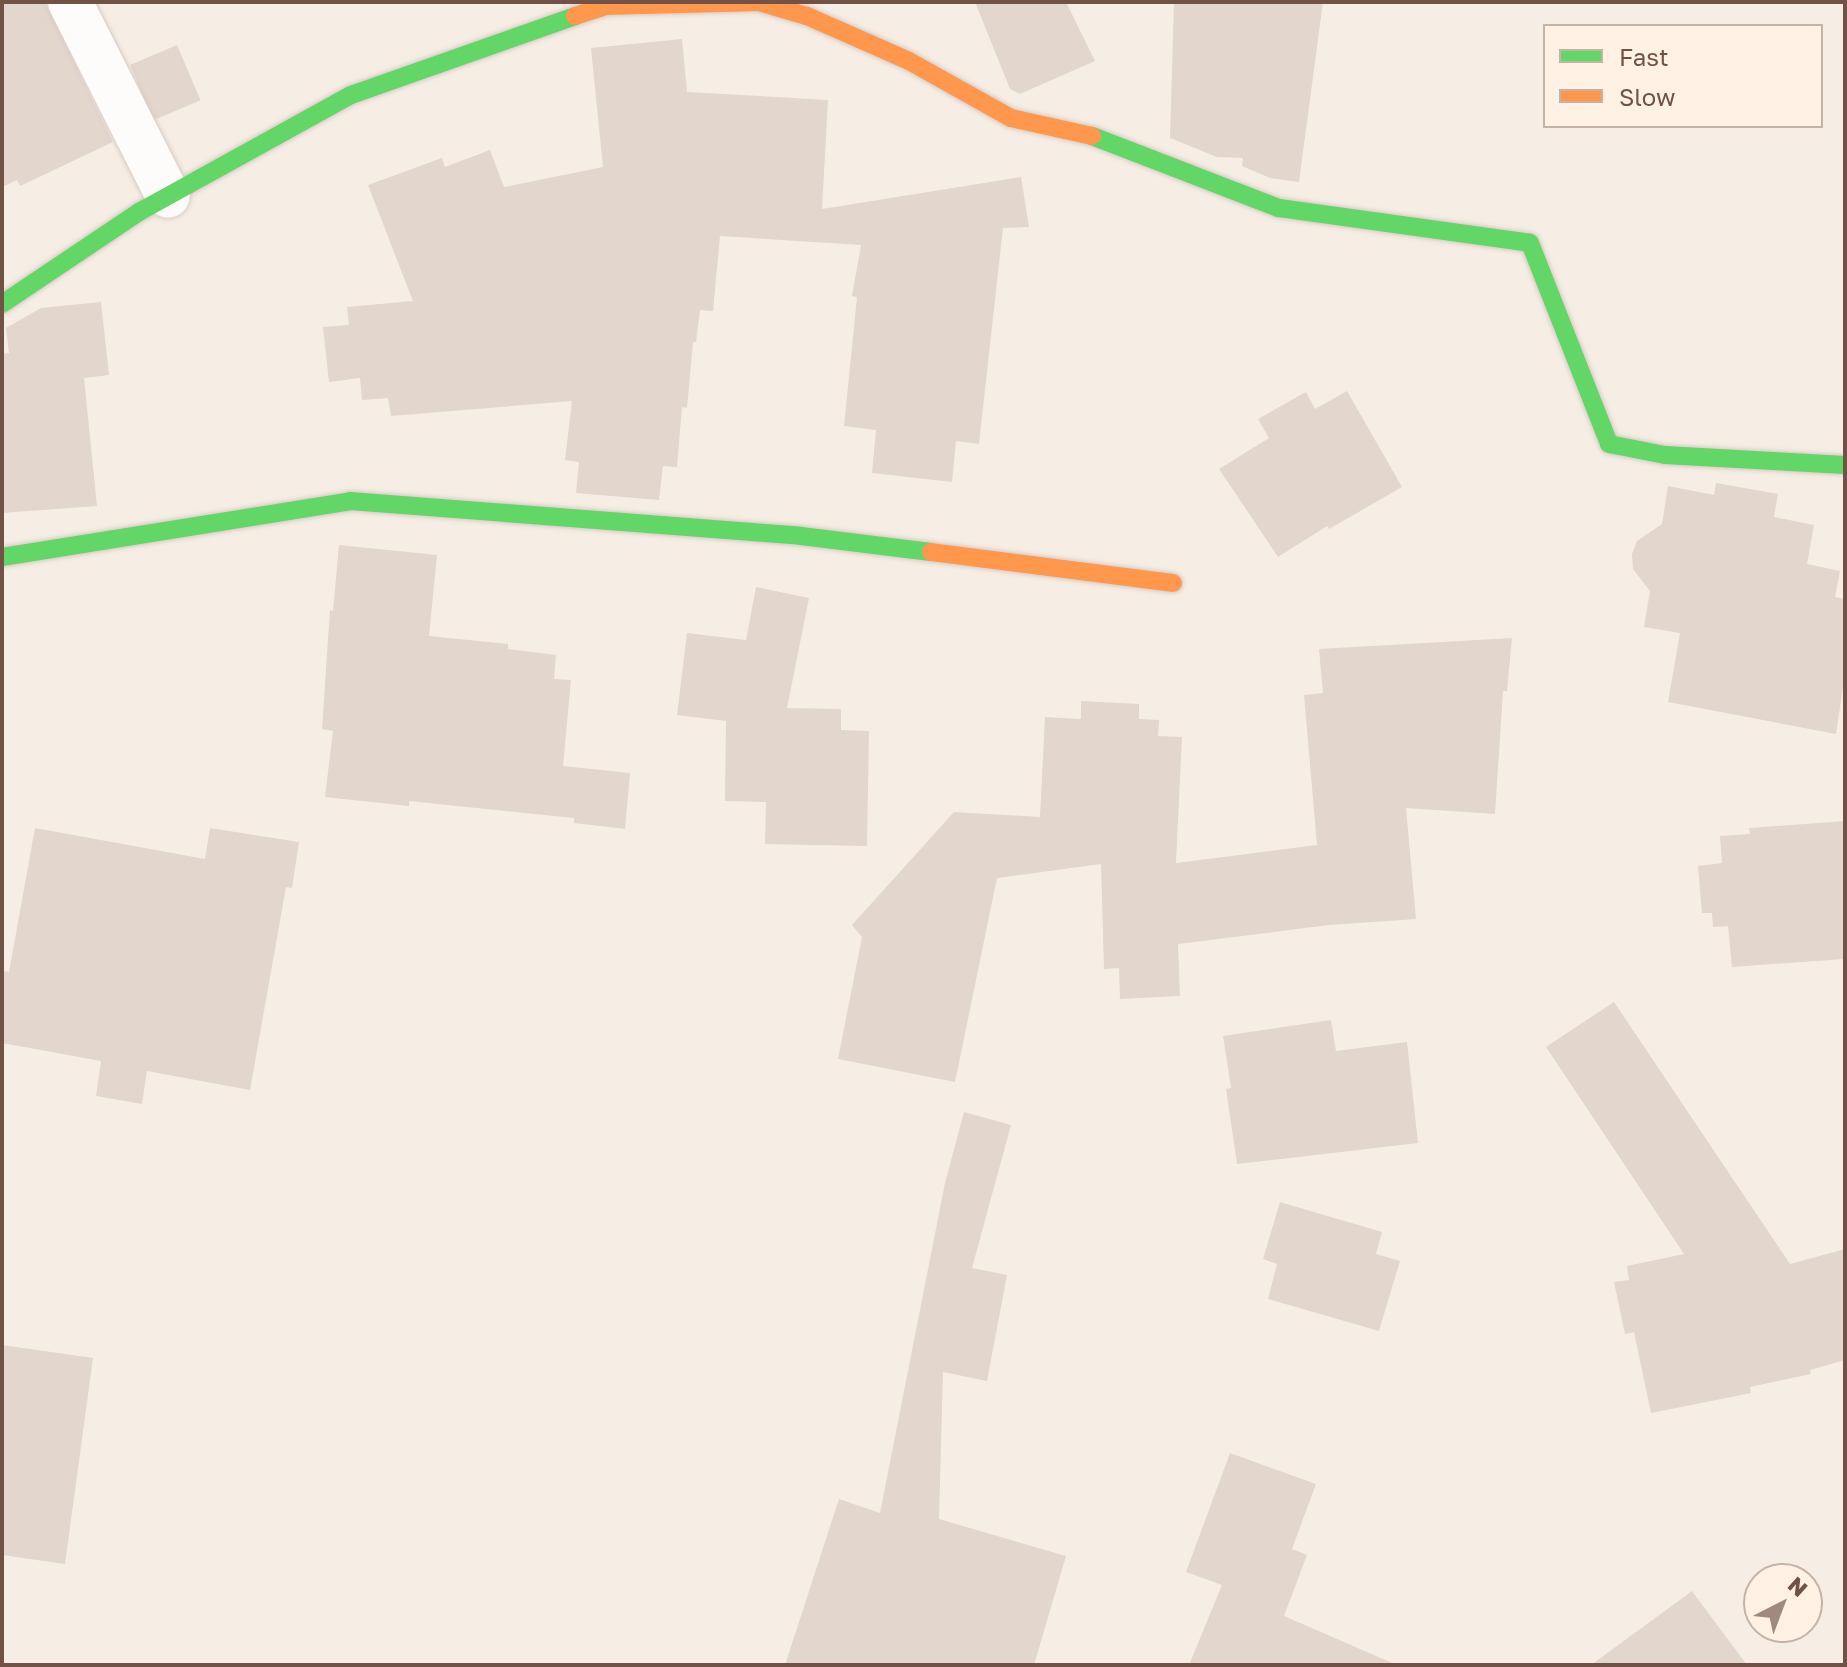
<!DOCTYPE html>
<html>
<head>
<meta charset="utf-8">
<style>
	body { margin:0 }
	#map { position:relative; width:1847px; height:1667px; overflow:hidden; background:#f6eee5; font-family:"Golos Text",sans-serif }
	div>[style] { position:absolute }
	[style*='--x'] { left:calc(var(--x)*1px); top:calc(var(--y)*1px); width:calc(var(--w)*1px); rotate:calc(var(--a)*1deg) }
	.building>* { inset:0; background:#e2d6cd; transform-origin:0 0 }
	.roads { filter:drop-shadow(0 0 2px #d7cbc4) drop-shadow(0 0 2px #d7cbc4) }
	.street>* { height:44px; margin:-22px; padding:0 22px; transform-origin:22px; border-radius:22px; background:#fefcfb }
	.fast>* { height:18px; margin:-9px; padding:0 9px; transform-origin:9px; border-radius:9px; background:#63d668 }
	.slow>* { height:18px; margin:-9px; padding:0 9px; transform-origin:9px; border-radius:9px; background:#ff974d }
	span { translate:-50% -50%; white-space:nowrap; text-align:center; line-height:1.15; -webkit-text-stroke:8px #fff2e5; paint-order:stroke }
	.frame { position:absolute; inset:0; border:4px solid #725247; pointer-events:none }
	.legend { position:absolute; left:1543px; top:24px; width:280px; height:104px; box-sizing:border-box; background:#fff2e5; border:2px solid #c7b2a6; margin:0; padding:10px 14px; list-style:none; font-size:24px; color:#725247 }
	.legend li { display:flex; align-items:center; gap:16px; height:40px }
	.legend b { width:40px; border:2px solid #c7b2a6 }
	.north { position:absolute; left:1743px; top:1563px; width:80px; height:80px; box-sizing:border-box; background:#fff2e5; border:2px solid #c7b2a6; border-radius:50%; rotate:42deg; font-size:22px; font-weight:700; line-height:32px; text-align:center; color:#725247 }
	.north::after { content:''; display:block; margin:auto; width:28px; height:36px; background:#a0897e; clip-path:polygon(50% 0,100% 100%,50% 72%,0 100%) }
</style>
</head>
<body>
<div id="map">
	<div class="building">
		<i style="clip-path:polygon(2px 2px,45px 2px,113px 142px,20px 186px,17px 180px,2px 187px)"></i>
		<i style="clip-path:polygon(975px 2px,1066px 2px,1095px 61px,1020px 94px,1010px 89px)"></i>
		<i style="clip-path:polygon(1174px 2px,1323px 2px,1299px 182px,1270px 178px,1242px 166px,1243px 158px,1217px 157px,1170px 138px)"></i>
		<i style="clip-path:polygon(682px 39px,687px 92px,828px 100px,822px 209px,1021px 177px,1029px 227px,1003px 228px,979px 444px,956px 441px,952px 482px,872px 473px,876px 430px,844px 426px,857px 297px,852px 296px,861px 245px,720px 236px,713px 311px,700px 310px,696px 342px,693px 342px,687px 408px,682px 407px,677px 467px,663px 466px,659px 500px,576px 493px,579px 462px,565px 460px,572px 401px,391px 416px,388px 398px,362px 400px,360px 378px,329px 382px,323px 327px,349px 325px,347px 307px,413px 301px,368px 185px,442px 158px,445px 167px,490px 150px,504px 187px,603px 167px,591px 48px)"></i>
		<i style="left:177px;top:45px;width:60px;height:51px;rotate:67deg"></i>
		<i style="clip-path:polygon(101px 302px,109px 375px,84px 378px,97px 506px,2px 513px,2px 354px,9px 353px,6px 328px,41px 308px)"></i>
		<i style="clip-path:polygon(1347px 391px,1402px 487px,1329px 529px,1327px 526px,1278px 557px,1219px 469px,1269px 438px,1258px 419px,1306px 392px,1315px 409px)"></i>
		<i style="clip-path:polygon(1716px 483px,1778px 494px,1774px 517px,1814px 525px,1807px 564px,1840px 571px,1835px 597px,1845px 599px,1845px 673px,1836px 734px,1668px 702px,1680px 633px,1644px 627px,1650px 591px,1633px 569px,1632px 554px,1637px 541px,1662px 524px,1668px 486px,1714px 495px)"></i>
		<i style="clip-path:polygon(339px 545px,437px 555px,429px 636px,508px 644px,508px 649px,556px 655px,554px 679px,571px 680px,563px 766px,630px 773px,625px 829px,574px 823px,574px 818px,409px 801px,409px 806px,325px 797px,333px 731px,322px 729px,330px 610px,333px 611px)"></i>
		<i style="clip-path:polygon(756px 587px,809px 598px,787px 708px,841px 709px,841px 730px,869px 731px,867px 846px,765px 844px,766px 802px,725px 801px,726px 721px,677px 715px,687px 633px,746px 640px)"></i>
		<i style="clip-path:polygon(1512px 638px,1507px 691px,1503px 691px,1495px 814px,1406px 808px,1416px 919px,1329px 925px,1178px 944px,1180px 996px,1120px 999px,1119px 968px,1104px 969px,1101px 864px,997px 878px,955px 1082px,838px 1059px,862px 937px,852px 925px,954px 812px,1040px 817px,1045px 717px,1081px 719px,1081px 701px,1139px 704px,1139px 719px,1159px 720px,1158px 736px,1182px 737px,1176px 863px,1317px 845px,1304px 695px,1323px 693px,1319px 649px)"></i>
		<i style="clip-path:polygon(1845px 821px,1845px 959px,1732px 967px,1728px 926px,1713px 927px,1712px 913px,1702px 913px,1698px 866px,1722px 863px,1720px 836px,1750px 834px,1749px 828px)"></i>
		<i style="clip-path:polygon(35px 828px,205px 859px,210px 828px,299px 842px,292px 888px,286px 887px,250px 1090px,147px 1071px,142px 1104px,96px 1096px,101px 1061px,2px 1043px,2px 971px,9px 972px)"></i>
		<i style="clip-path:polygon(1614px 1002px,1790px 1264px,1845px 1249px,1845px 1360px,1810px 1370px,1811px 1374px,1750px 1387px,1751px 1393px,1651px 1413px,1634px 1332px,1625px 1334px,1614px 1282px,1629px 1280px,1627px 1266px,1684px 1254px,1546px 1047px)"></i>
		<i style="clip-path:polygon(1331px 1020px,1336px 1051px,1407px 1042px,1418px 1143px,1237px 1164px,1226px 1089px,1231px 1088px,1223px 1036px)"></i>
		<i style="clip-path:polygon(964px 1112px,1011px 1125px,972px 1268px,1007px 1275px,987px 1381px,943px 1372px,939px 1519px,1066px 1556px,1034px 1665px,785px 1665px,839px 1499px,880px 1513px,945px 1183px)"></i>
		<i style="clip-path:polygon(1280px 1202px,1382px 1232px,1376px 1254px,1400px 1261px,1379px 1331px,1268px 1299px,1277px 1264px,1263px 1259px)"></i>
		<i style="clip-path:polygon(2px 1345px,93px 1358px,65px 1564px,2px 1555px)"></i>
		<i style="clip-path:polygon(1230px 1453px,1316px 1484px,1292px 1549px,1307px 1555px,1284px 1616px,1397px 1665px,1189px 1665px,1222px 1585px,1186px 1572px)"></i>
		<i style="clip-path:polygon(1692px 1591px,1747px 1665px,1591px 1665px)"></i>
	</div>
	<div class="roads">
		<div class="street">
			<i style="--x:70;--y:2;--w:217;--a:63.2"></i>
		</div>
		<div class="fast">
			<i style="--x:1092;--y:136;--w:200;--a:21.1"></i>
			<i style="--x:1279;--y:208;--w:253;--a:7.9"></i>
			<i style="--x:1530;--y:243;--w:216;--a:68.5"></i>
			<i style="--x:1609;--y:444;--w:57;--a:11.1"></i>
			<i style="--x:1665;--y:455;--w:180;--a:3.2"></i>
			<i style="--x:2;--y:304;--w:165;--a:-33.9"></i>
			<i style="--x:139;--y:212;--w:242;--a:-28.9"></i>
			<i style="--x:351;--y:95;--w:238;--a:-19.4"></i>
			<i style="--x:2;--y:557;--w:352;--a:-9.1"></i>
			<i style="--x:350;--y:501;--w:452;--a:4.4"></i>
			<i style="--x:801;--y:536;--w:131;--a:7"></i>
		</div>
		<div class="slow">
			<i style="--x:575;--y:16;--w:32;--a:-18"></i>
			<i style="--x:605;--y:6;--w:154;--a:-1.5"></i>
			<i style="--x:759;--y:2;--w:50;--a:16.3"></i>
			<i style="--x:807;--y:16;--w:111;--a:23.8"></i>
			<i style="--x:909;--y:61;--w:117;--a:29.2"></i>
			<i style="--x:1011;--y:118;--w:83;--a:12.5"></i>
			<i style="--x:931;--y:552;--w:244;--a:7.3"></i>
		</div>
	</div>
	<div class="frame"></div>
	<ul class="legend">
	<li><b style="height:10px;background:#63d668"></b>Fast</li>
	<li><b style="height:10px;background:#ff974d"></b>Slow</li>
	</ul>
	<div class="north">N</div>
</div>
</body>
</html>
